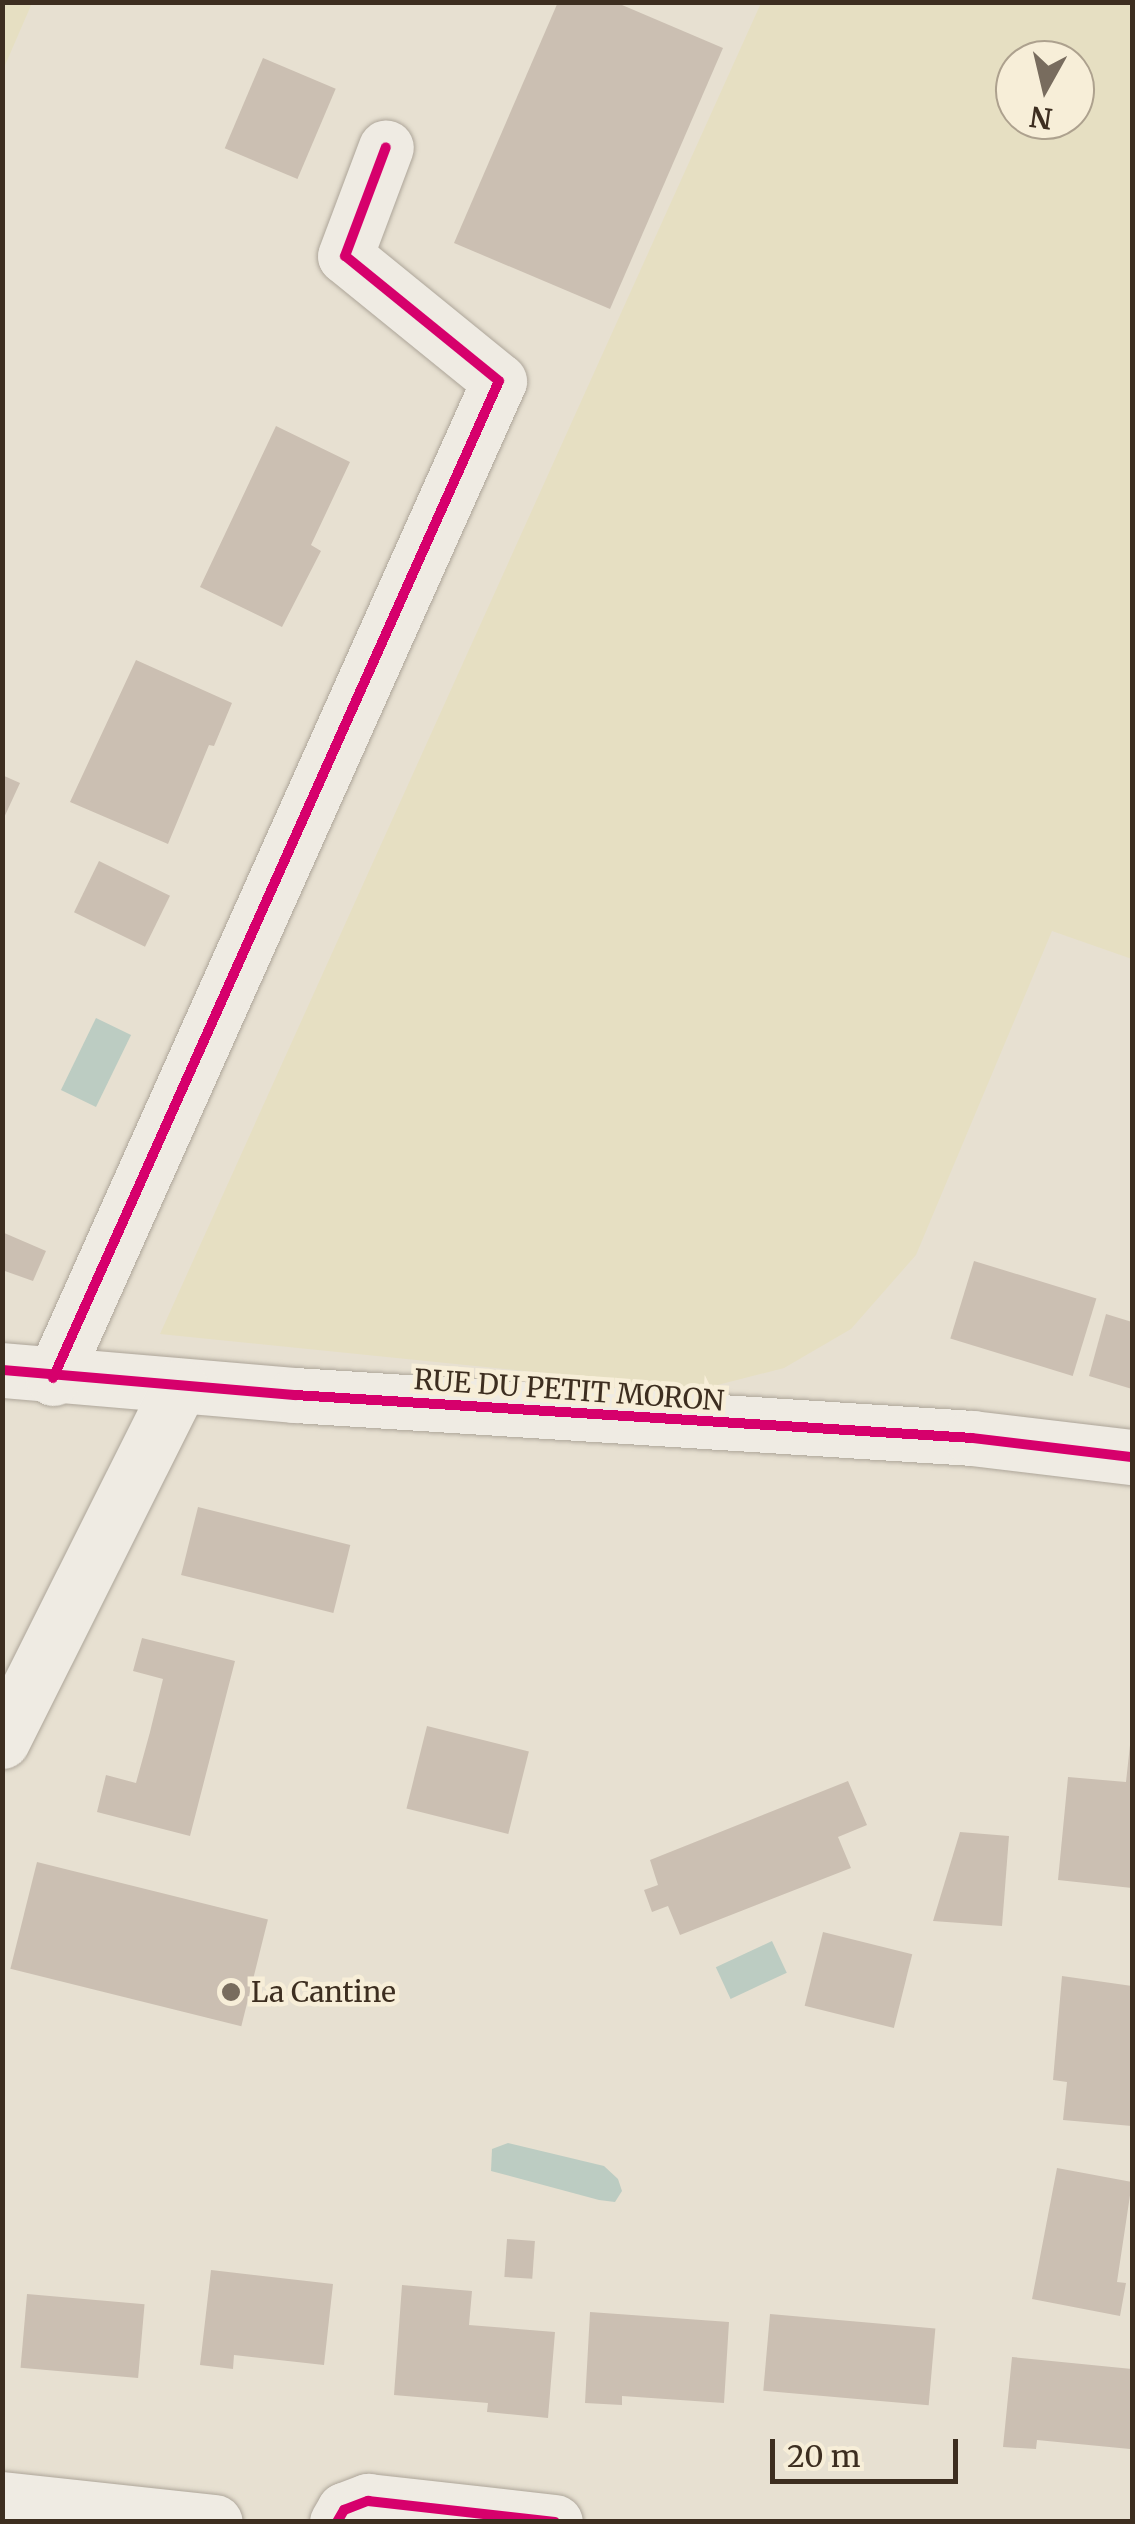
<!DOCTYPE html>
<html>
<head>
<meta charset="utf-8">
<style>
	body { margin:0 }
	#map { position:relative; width:1135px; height:2524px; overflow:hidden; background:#e7e0d1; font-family:Merriweather,serif }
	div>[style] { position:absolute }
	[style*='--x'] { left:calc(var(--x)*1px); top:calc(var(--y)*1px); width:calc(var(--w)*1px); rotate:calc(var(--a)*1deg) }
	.farmland>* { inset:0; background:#e6dfc2 }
	.water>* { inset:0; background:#bcccc2; transform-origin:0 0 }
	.building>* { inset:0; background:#cbbfb2; transform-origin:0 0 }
	.roads { filter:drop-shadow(0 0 2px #ada599) drop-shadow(0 0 2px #ada599) }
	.minor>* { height:55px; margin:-27.5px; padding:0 27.5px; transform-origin:27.5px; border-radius:27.5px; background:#efebe3 }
	.cycleway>* { height:10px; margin:-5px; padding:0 5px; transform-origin:5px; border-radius:5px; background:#d6006c }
	.dots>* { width:28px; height:28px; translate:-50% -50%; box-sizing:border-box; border:5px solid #f7eed8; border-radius:50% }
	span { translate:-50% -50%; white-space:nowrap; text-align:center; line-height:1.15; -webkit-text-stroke:9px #f7eed8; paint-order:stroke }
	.street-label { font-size:28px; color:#3d2e20 }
	.poi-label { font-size:28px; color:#3d2e20 }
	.left { translate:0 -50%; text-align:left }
	.frame { position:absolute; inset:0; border:5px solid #3d2e20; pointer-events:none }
	.north { position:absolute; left:995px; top:40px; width:100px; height:100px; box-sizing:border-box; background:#f7eed8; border:2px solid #ada18e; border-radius:50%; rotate:188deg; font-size:28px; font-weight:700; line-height:40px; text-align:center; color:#3d2e20 }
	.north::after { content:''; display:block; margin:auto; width:35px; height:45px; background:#786c5e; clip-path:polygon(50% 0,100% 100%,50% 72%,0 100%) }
	.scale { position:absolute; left:770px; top:2439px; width:188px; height:45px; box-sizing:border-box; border:5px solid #3d2e20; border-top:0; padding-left:12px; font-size:30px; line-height:35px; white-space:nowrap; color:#3d2e20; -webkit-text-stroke:8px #f7eed8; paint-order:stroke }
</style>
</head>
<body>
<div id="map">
	<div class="farmland">
		<i style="clip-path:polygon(2px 3px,32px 3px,3px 70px,2px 70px)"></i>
		<i style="clip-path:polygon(evenodd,761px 3px,1132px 3px,1132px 959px,1052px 931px,916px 1255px,851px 1329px,784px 1368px,702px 1389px,160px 1334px,761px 3px,1015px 60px,1075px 60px,1075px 120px,1015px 120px,1015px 60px)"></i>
	</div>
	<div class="water">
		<i style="left:96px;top:1018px;width:39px;height:80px;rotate:26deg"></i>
		<i style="left:772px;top:1941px;width:35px;height:62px;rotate:65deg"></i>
		<i style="clip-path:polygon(508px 2143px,604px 2166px,618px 2179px,622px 2191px,615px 2202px,599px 2200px,491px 2171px,492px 2149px)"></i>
	</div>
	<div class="building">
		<i style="clip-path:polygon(558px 2px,615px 2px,723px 48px,610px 309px,454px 243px)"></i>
		<i style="left:263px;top:58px;width:79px;height:98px;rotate:23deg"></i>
		<i style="clip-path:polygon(276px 426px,350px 462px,311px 545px,321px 551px,282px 627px,200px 587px)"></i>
		<i style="clip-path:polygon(136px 660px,232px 703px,214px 746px,209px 745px,168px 844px,70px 802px)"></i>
		<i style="clip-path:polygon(2px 775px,20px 783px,2px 822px)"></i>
		<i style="left:99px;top:861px;width:79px;height:57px;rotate:26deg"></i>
		<i style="clip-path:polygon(2px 1232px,46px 1251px,33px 1281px,2px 1270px)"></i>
		<i style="left:974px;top:1261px;width:128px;height:81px;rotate:17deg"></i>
		<i style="clip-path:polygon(1106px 1314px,1132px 1322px,1132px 1389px,1089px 1376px)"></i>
		<i style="left:198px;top:1507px;width:157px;height:70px;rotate:14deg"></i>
		<i style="clip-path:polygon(142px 1638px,235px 1661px,190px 1836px,97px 1812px,106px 1775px,136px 1783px,150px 1732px,163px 1679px,133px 1671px)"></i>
		<i style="left:427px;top:1726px;width:105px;height:85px;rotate:14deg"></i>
		<i style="clip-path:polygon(1130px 1745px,1132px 1888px,1058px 1880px,1068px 1777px,1126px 1782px)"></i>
		<i style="clip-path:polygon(848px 1781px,867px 1825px,838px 1837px,851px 1868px,680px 1935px,668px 1906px,652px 1912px,644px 1890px,658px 1885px,650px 1860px)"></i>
		<i style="clip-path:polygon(960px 1832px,1009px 1836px,1002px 1926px,933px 1921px)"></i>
		<i style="left:37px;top:1862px;width:238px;height:110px;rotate:14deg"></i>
		<i style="left:823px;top:1932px;width:92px;height:76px;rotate:14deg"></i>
		<i style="clip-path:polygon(1062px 1976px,1132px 1986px,1132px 2126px,1063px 2120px,1067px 2082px,1053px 2080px)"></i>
		<i style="clip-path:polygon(1057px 2168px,1132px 2182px,1117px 2282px,1126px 2283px,1120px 2316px,1032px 2299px)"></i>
		<i style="left:507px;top:2239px;width:28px;height:38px;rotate:4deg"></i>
		<i style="clip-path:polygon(211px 2270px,333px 2284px,324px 2365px,234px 2355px,233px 2369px,200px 2365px)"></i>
		<i style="clip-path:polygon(402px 2285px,472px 2291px,469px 2325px,555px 2332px,548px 2418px,487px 2412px,488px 2403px,394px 2395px)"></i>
		<i style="left:27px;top:2294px;width:118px;height:74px;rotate:5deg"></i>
		<i style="clip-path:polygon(590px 2312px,729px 2322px,724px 2403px,622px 2396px,622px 2405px,585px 2403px)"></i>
		<i style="left:770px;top:2314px;width:166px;height:77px;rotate:5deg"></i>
		<i style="clip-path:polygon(1012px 2357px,1132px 2369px,1130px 2449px,1037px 2440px,1036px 2449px,1003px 2447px)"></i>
	</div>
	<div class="roads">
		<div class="minor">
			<i style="--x:2;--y:1370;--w:294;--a:4.9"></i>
			<i style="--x:295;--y:1395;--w:678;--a:3.63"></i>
			<i style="--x:972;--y:1438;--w:161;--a:6.8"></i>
			<i style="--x:53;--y:1378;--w:1092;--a:-65.9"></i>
			<i style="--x:499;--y:381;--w:198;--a:-140.9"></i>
			<i style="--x:345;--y:256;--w:116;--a:-69.4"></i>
			<i style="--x:2;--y:1741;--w:397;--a:-63.4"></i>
			<i style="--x:2;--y:2499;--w:214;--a:6.2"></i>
			<i style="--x:337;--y:2522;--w:14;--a:-60"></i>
			<i style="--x:344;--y:2510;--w:26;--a:-21"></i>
			<i style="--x:368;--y:2501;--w:188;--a:6.4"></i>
		</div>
	</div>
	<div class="cycleway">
		<i style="--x:2;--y:1370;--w:294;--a:4.9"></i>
		<i style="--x:295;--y:1395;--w:678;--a:3.63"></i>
		<i style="--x:972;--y:1438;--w:161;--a:6.8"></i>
		<i style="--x:53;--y:1378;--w:1092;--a:-65.9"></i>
		<i style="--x:499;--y:381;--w:198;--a:-140.9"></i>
		<i style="--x:345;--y:256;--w:116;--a:-69.4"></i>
		<i style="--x:337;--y:2522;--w:14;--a:-60"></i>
		<i style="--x:344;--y:2510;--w:26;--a:-21"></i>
		<i style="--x:368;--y:2501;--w:188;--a:6.4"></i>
	</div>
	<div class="dots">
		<i style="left:231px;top:1992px;background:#786c5e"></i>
	</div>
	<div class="street-label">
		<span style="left:569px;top:1390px;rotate:4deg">RUE DU PETIT MORON</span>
	</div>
	<div class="poi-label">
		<span class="left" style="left:251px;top:1992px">La Cantine</span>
	</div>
	<div class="frame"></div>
	<div class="north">N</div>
	<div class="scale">20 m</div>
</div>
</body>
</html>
